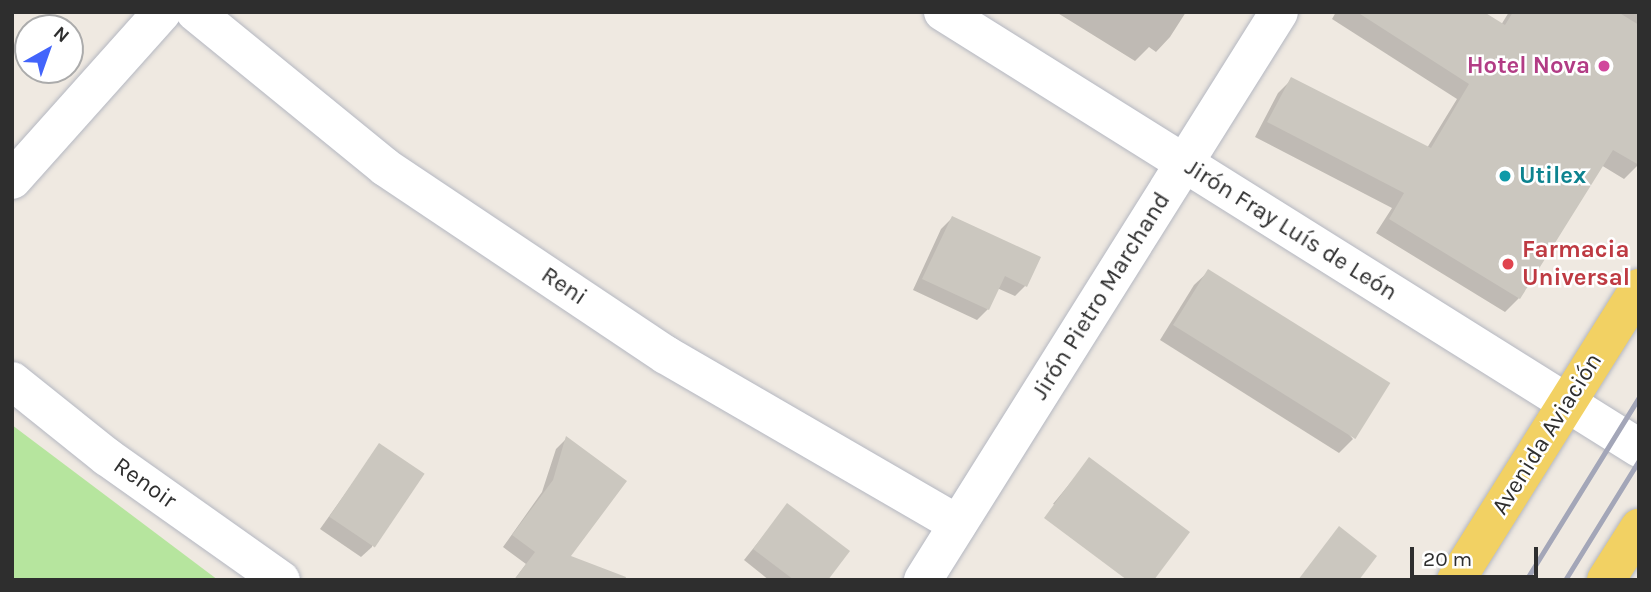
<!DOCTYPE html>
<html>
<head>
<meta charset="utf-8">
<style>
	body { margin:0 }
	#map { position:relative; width:1651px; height:592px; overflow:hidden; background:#efe9e1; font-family:Karla,sans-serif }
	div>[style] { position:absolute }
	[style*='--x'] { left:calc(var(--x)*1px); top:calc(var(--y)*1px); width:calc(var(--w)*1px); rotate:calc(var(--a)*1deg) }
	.green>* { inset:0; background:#b6e59e }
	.shadow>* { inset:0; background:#0003 }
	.building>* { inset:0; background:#cbc7bf; transform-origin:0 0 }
	.roads { filter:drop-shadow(0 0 2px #b4b7c1) drop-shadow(0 0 2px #b4b7c1) }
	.minor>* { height:38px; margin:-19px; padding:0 19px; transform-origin:19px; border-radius:19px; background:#fff }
	.tertiary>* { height:38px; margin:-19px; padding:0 19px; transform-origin:19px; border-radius:19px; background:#fff }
	.primary>* { height:38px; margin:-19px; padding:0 19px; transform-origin:19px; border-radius:19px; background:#f2d163 }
	.rail>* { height:5px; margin:-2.5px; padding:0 2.5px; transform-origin:2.5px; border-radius:2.5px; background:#a3a6b8 }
	.dots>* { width:19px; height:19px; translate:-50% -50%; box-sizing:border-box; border:4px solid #fff; border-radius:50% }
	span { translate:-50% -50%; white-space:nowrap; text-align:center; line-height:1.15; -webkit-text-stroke:5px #fff; paint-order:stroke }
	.hotel-label { font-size:24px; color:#b23c85; font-weight:700 }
	.right { translate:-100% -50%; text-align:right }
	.culture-label { font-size:24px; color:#0d838f; font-weight:700 }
	.left { translate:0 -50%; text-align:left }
	.street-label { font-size:24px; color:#2e2e2e }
	.health-label { font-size:24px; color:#be3a42; font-weight:700 }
	.frame { position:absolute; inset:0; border:14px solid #2e2e2e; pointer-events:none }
	.north { position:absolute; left:14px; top:14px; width:70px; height:70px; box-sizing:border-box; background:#fff; border:2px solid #ababab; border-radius:50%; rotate:40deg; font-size:19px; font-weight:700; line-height:28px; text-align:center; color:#2e2e2e }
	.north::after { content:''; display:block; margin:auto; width:24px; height:32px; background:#4264fb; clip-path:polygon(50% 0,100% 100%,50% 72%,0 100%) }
	.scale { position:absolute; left:1410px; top:547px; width:128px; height:32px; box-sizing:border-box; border:4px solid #2e2e2e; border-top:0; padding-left:9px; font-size:21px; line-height:24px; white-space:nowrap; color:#2e2e2e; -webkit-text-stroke:5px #fff; paint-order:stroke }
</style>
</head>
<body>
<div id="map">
	<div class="green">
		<i style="clip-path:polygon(12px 425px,218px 580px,12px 580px)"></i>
	</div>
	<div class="shadow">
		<i style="clip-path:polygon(1056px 12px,1186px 12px,1170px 37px,1156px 52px,1149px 47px,1135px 61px)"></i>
		<i style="clip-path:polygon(1336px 12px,1481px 12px,1501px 25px,1509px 12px,1639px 12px,1638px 165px,1624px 179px,1601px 165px,1519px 298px,1505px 312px,1376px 233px,1392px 208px,1255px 137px,1278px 93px,1292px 79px,1427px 148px,1457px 99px,1332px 19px)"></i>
		<i style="clip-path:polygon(952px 218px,1026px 285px,1015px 296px,997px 288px,988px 309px,977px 320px,913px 290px,941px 229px)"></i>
		<i style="clip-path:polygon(1209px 271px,1353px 439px,1339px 453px,1160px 340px,1194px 285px)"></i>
		<i style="clip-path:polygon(566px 439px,550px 580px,514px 580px,526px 564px,503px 547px,542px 492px,556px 449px)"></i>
		<i style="clip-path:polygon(380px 445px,372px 547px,361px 557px,320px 529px)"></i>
		<i style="clip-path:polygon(1090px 459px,1156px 549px,1053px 504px)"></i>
		<i style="clip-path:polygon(787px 506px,826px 580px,769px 580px,744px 560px)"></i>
	</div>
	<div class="building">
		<i style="clip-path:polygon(1357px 12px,1484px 12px,1505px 25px,1513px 12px,1618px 12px,1639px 25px,1639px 165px,1613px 150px,1520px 299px,1389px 219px,1404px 193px,1267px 122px,1291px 77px,1431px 148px,1469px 84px)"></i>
		<i style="clip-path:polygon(952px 216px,1041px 257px,1027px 287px,1005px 276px,989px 310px,922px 279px)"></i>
		<i style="left:1208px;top:269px;width:215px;height:66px;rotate:32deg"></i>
		<i style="clip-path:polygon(566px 436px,627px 481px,571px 556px,626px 577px,625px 580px,514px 580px,535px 552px,512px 535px,553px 480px)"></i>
		<i style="left:379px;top:443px;width:55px;height:89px;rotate:34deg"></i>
		<i style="clip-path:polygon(1089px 457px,1190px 532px,1154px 580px,1127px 580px,1044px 518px)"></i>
		<i style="clip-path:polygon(787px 503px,850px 551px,828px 580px,794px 580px,753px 549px)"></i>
		<i style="clip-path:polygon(1339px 526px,1377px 556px,1359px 580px,1298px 580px)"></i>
	</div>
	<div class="roads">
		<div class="minor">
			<i style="--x:195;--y:12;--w:245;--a:39.2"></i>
			<i style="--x:385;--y:167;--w:338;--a:33.8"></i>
			<i style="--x:666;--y:355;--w:337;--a:30.1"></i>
			<i style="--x:12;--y:180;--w:225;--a:-48.2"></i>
			<i style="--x:12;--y:381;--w:122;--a:38.7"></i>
			<i style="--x:107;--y:457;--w:213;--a:35.3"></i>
			<i style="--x:923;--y:580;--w:670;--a:-57.92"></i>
		</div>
		<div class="tertiary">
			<i style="--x:943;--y:12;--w:821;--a:32.06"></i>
		</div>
		<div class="primary">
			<i style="--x:1456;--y:580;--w:345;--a:-57.9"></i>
			<i style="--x:1606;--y:580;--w:62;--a:-57.6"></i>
		</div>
	</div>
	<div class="rail">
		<i style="--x:1526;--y:580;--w:215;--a:-58.3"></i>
		<i style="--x:1565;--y:580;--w:141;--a:-58.3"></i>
	</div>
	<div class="dots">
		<i style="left:1604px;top:66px;background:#d1479c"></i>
		<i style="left:1505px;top:176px;background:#0f9aa8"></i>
		<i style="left:1508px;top:264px;background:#e0444e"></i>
	</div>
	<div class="hotel-label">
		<span class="right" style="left:1590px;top:66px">Hotel Nova</span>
	</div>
	<div class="culture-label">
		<span class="left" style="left:1519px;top:176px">Utilex</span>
	</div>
	<div class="street-label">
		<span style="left:1291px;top:230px;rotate:32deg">Jirón Fray Luís de León</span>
		<span style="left:564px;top:286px;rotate:34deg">Reni</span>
		<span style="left:1101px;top:296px;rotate:-58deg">Jirón Pietro Marchand</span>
		<span style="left:1547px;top:434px;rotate:-58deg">Avenida Aviación</span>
		<span style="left:145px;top:483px;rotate:35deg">Renoir</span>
	</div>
	<div class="health-label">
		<span class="left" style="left:1522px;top:264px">Farmacia<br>Universal</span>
	</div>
	<div class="frame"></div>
	<div class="north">N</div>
	<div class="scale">20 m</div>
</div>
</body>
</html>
